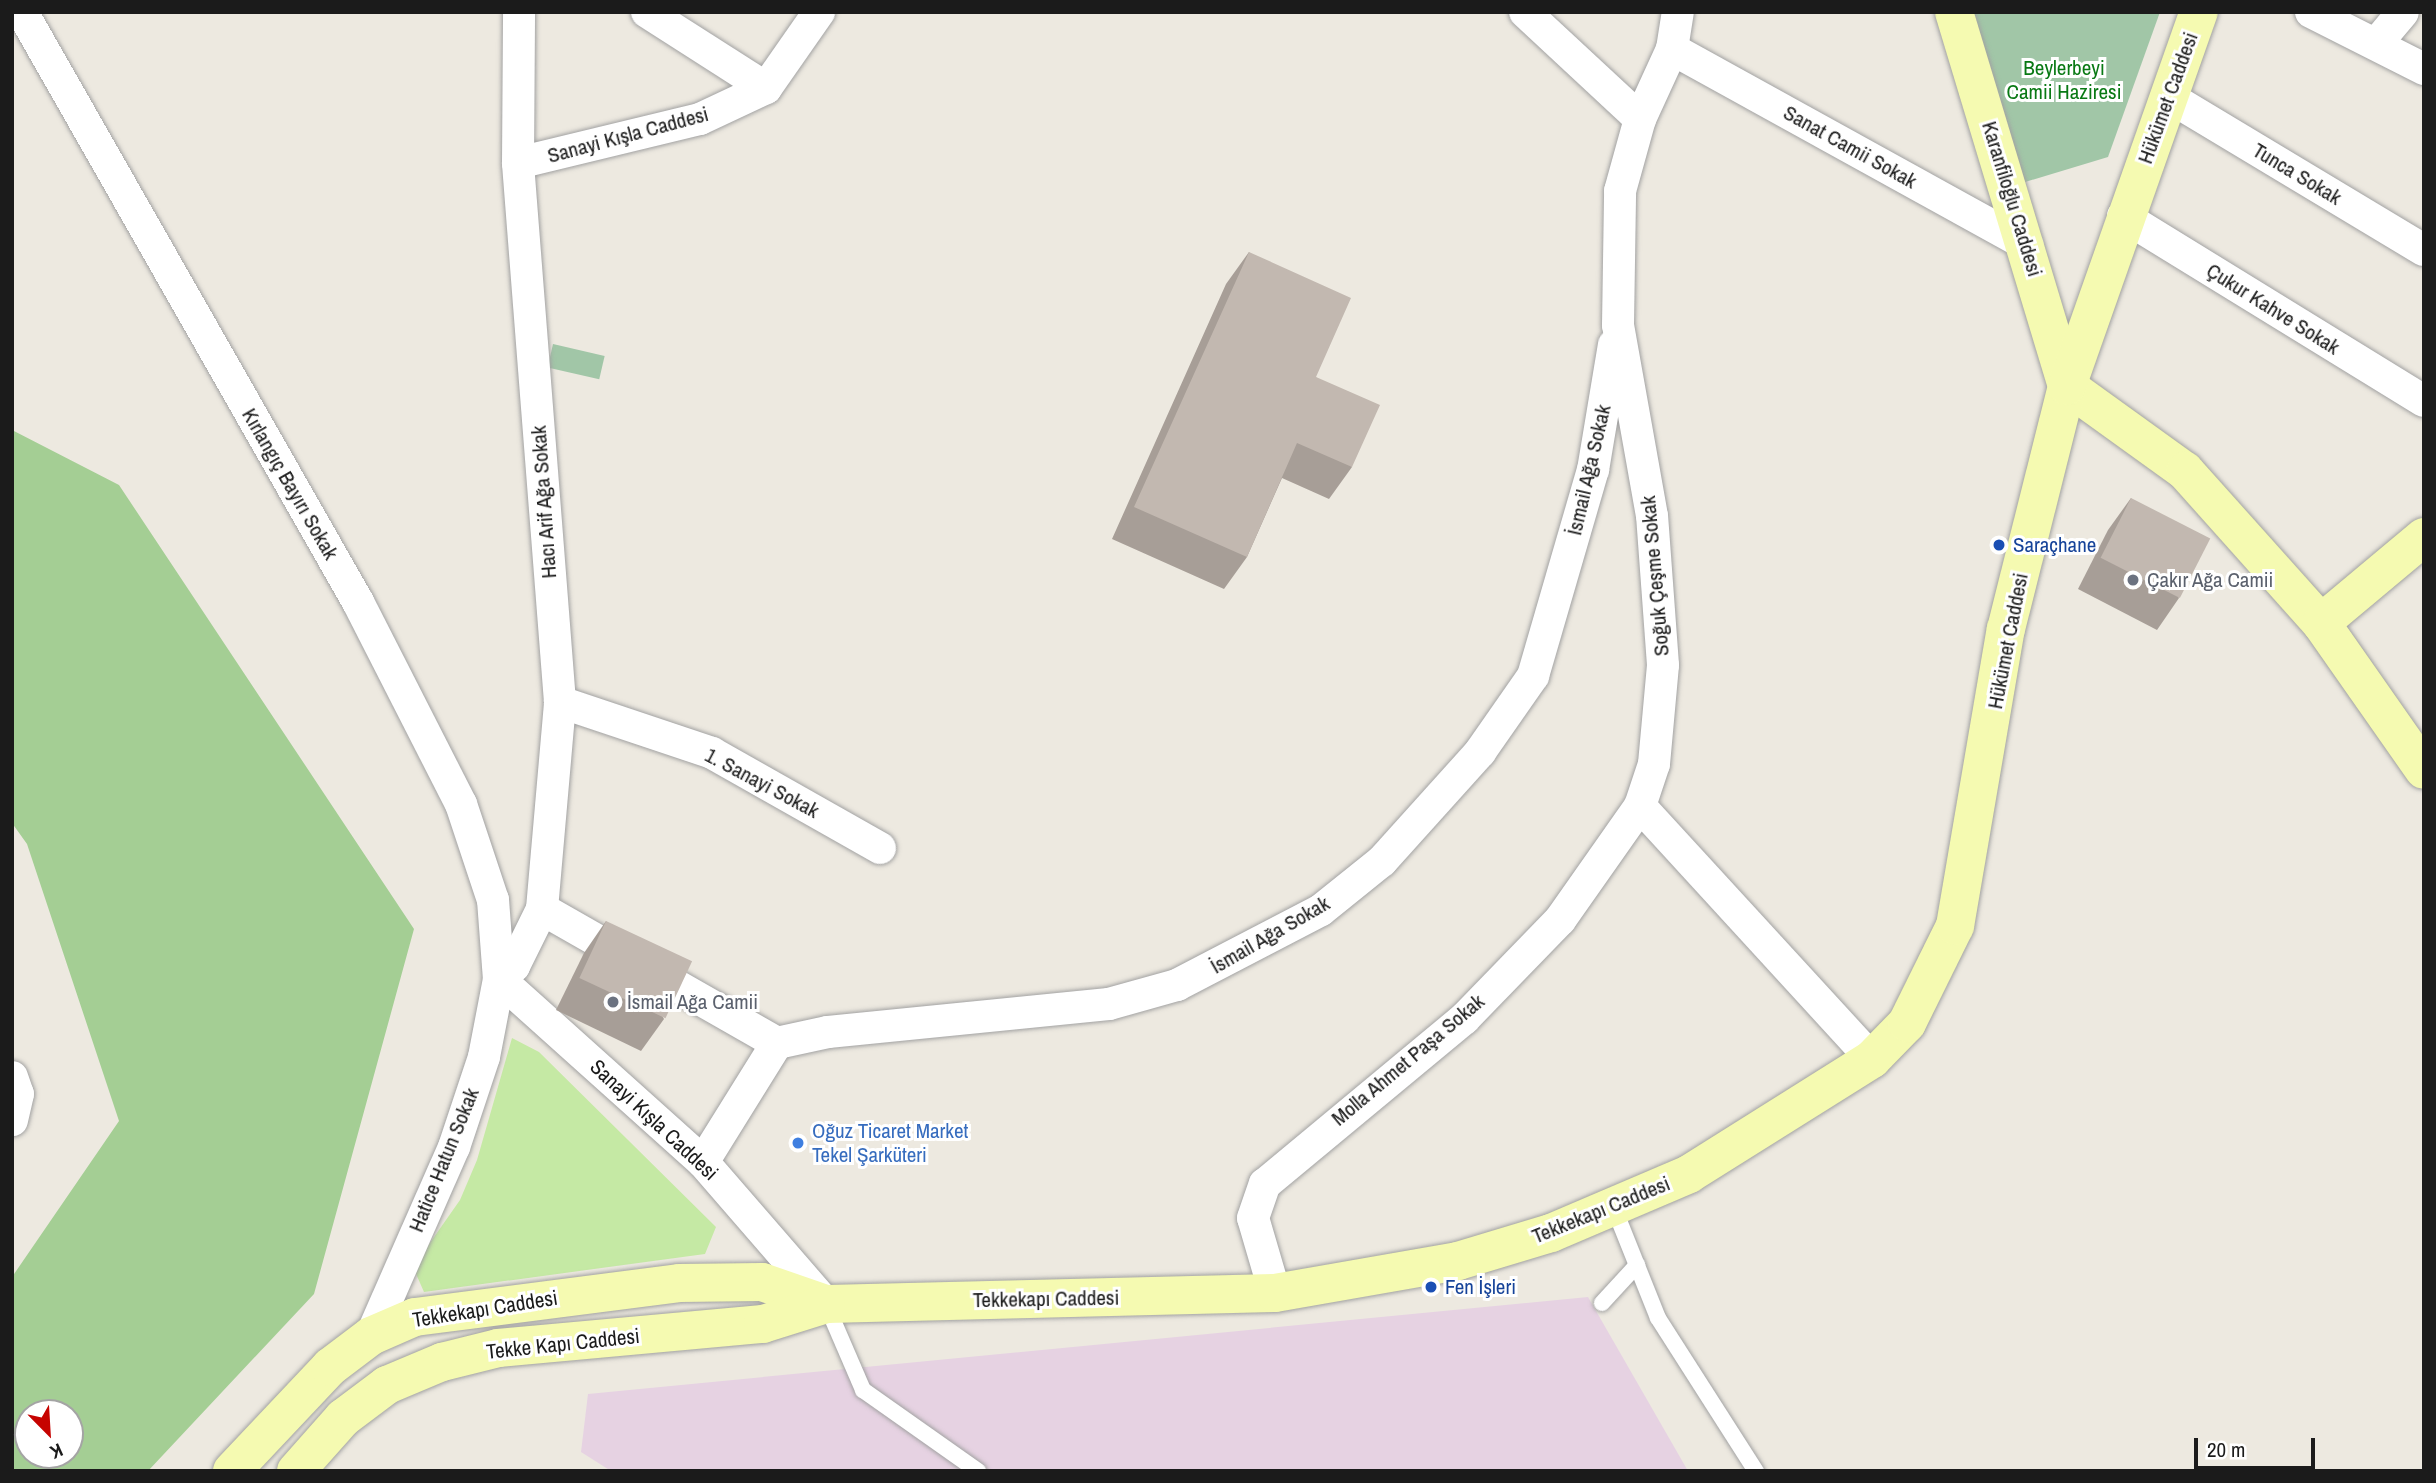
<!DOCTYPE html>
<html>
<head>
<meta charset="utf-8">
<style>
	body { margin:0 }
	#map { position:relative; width:2436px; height:1483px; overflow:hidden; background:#ede9e0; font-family:"Archivo Narrow",sans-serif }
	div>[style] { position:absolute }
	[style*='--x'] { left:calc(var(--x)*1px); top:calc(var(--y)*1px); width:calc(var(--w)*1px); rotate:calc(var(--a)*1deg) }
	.industrial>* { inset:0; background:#e6d2e2 }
	.grass>* { inset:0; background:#c5e9a4 }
	.forest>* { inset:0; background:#a4ce94 }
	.cemetery>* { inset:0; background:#a1c6a7; transform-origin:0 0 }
	.roads { filter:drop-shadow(0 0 2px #a2a2a2) drop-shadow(0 0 2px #a2a2a2) }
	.lane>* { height:16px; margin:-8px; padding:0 8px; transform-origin:8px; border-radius:8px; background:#fff }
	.street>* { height:32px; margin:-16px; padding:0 16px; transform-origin:16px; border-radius:16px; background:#fff }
	.secondary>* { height:38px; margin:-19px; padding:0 19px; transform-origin:19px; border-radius:19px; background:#f5fab1 }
	.wall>* { inset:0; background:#a79e97 }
	.building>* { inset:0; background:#c2b8b0; transform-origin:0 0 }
	.dots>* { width:19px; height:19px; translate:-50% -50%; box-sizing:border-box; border:4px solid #fff; border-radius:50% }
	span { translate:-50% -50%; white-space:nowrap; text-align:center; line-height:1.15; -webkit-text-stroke:6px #fff; paint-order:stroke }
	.park-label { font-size:21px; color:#097914 }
	.street-label { font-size:21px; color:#1b1b1b }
	.transit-label { font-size:21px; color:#164399 }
	.left { translate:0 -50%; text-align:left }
	.worship-label { font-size:21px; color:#5b616d }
	.shop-label { font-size:21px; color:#366cbe }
	.frame { position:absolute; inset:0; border:14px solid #1b1b1b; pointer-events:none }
	.north { position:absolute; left:14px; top:1399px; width:70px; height:70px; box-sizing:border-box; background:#fff; border:2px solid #a4a4a4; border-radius:50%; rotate:156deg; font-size:19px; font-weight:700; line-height:28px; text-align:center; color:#1b1b1b }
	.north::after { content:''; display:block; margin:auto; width:24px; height:32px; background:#c60300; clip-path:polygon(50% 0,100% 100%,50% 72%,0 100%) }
	.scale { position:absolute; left:2194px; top:1438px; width:121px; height:32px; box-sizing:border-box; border:4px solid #1b1b1b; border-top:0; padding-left:9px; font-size:21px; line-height:24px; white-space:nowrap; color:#1b1b1b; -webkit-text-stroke:5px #fff; paint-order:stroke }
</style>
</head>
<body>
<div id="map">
	<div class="industrial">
		<i style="clip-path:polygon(1588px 1297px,1688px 1471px,611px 1471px,581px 1452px,588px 1394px)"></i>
	</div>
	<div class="grass">
		<i style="clip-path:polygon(512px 1038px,539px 1052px,716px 1227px,705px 1254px,424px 1292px,413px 1267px,460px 1200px,477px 1160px)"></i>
	</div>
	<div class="forest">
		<i style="clip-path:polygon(evenodd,12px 430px,119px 485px,414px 929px,314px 1294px,148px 1471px,12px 1471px,12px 1277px,119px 1121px,27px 844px,12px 823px,12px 430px,28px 1413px,70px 1413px,70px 1455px,28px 1455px,28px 1413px)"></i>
	</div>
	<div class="cemetery">
		<i style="clip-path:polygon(1969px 12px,2160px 12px,2108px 157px,2025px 182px)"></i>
		<i style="left:553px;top:344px;width:53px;height:24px;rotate:13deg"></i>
	</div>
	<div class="roads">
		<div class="lane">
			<i style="--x:1614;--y:1208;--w:118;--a:68.2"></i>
			<i style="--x:1658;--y:1318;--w:182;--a:57.4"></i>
			<i style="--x:1602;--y:1303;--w:52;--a:-47.4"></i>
			<i style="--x:826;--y:1304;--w:94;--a:66.7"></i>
			<i style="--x:863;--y:1390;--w:141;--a:35.2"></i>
		</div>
		<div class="street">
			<i style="--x:22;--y:12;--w:679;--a:60.34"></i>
			<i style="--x:358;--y:602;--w:227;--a:63"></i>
			<i style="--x:461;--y:804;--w:101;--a:71.6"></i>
			<i style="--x:493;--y:900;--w:79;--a:85.7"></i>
			<i style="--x:499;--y:979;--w:79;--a:100.9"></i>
			<i style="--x:484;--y:1057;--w:95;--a:108.4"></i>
			<i style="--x:454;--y:1147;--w:206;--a:113.7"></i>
			<i style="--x:647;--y:12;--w:141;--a:32.6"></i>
			<i style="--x:1525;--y:12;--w:157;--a:42.9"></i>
			<i style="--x:2311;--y:12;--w:127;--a:26.8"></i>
			<i style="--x:2377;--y:43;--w:40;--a:-50"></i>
			<i style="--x:1672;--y:49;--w:406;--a:28.9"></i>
			<i style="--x:2169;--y:97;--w:297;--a:31"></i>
			<i style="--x:518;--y:163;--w:187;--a:-13.6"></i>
			<i style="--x:700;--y:119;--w:73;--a:-25.2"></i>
			<i style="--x:766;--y:88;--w:93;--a:-55.1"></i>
			<i style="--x:2123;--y:216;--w:353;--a:31.6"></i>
			<i style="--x:560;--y:702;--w:160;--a:18.5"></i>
			<i style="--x:712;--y:753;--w:193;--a:29.5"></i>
			<i style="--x:1640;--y:806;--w:343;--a:47.5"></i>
			<i style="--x:542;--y:909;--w:271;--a:29.7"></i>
			<i style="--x:499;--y:979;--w:20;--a:-41"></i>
			<i style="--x:514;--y:966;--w:64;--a:-63.8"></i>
			<i style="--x:542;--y:909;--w:208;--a:-85"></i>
			<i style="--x:560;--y:702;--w:541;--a:-94.46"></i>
			<i style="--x:518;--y:163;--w:151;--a:-89.6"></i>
			<i style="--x:499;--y:979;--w:274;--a:41.9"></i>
			<i style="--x:703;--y:1162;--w:188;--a:49.1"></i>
			<i style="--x:12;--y:1077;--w:18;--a:71"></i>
			<i style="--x:18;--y:1094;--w:27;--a:103"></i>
			<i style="--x:703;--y:1162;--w:140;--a:-58.1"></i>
			<i style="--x:777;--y:1043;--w:52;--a:-12.2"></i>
			<i style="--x:828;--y:1032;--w:282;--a:-5.7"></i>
			<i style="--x:1109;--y:1004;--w:71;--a:-15.6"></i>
			<i style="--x:1177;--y:985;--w:162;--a:-27.5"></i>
			<i style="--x:1321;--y:910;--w:78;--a:-38.8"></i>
			<i style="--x:1382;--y:861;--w:147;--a:-48"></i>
			<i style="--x:1480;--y:752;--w:93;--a:-55.1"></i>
			<i style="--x:1533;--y:676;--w:215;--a:-73.8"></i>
			<i style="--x:1593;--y:470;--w:127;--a:-80.5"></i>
			<i style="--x:1275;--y:1293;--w:78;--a:-106.3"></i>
			<i style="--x:1253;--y:1218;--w:36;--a:-71"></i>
			<i style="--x:1265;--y:1184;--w:259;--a:-39.7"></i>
			<i style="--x:1464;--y:1019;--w:138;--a:-45.9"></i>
			<i style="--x:1560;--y:920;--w:139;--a:-54.9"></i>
			<i style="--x:1640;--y:806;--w:44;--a:-71.6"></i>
			<i style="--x:1654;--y:764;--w:99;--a:-84.8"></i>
			<i style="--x:1663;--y:665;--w:149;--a:-94.2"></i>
			<i style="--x:1652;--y:516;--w:194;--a:-100.1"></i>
			<i style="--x:1618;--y:325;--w:134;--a:-89.1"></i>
			<i style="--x:1620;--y:191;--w:75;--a:-74.5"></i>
			<i style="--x:1640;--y:119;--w:77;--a:-65.4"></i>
			<i style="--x:1672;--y:49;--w:37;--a:-81"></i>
		</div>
		<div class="secondary">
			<i style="--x:1954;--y:12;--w:391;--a:73.2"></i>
			<i style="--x:2067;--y:386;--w:145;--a:35.8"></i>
			<i style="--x:2185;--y:471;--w:204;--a:48.2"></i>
			<i style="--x:2321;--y:623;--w:179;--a:55"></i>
			<i style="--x:2321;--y:623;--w:134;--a:-39.9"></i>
			<i style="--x:232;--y:1471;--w:143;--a:-46.7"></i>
			<i style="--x:330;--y:1367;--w:51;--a:-37.1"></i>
			<i style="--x:371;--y:1336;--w:48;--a:-23.4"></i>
			<i style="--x:415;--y:1317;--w:266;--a:-7.3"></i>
			<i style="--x:679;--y:1283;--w:83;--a:-0.7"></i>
			<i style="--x:762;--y:1282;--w:68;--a:19"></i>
			<i style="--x:826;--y:1304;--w:449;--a:-1.4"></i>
			<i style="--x:1275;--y:1293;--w:186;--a:-9.9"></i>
			<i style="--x:1458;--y:1261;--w:97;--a:-16.8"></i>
			<i style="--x:1551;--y:1233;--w:150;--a:-23.1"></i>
			<i style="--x:1689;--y:1174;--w:216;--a:-32.1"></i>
			<i style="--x:1872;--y:1059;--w:50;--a:-45.8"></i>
			<i style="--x:1907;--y:1023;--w:108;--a:-63.7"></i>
			<i style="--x:1955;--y:926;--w:301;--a:-80.3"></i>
			<i style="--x:2006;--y:629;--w:251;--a:-75.9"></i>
			<i style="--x:2067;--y:386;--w:397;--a:-70.6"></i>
			<i style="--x:296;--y:1471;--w:71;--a:-48.4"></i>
			<i style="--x:343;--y:1418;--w:55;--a:-36.9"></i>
			<i style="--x:387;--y:1385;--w:60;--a:-22.7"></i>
			<i style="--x:442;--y:1362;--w:58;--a:-14"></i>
			<i style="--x:498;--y:1348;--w:266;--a:-5.2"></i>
			<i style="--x:763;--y:1324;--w:66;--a:-17.6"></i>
		</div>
	</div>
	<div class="wall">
		<i style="clip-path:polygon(1249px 252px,1316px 377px,1352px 467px,1329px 499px,1282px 478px,1247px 557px,1224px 589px,1112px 539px,1226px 284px)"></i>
		<i style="clip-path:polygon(2131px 498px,2179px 598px,2157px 630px,2078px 589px,2108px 530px)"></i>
		<i style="clip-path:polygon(606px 921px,664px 1019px,641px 1051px,556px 1010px,584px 953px)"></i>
	</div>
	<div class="building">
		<i style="clip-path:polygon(1249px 252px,1351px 298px,1316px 377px,1380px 405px,1352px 467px,1297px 443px,1247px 557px,1134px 507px)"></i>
		<i style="left:2131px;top:498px;width:89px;height:67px;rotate:27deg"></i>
		<i style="left:606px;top:921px;width:95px;height:63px;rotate:25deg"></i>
	</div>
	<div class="dots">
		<i style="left:1999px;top:545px;background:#1a4fb4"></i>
		<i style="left:2133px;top:580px;background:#6b7280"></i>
		<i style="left:613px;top:1002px;background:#6b7280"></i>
		<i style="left:798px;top:1143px;background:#3f7fe0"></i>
		<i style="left:1431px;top:1287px;background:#1a4fb4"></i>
	</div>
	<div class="park-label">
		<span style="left:2064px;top:80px">Beylerbeyi<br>Camii Haziresi</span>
	</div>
	<div class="street-label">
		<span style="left:2168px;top:98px;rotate:-70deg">Hükümet Caddesi</span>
		<span style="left:628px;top:135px;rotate:-15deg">Sanayi Kışla Caddesi</span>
		<span style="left:1850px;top:147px;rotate:29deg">Sanat Camii Sokak</span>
		<span style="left:2297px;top:174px;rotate:31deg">Tunca Sokak</span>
		<span style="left:2012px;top:199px;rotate:73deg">Karanfiloğlu Caddesi</span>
		<span style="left:2273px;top:309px;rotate:32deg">Çukur Kahve Sokak</span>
		<span style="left:1589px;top:470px;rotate:-77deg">İsmail Ağa Sokak</span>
		<span style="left:290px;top:484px;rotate:60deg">Kırlangıç Bayırı Sokak</span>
		<span style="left:544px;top:502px;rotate:-94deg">Hacı Arif Ağa Sokak</span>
		<span style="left:1655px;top:576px;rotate:-95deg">Soğuk Çeşme Sokak</span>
		<span style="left:2008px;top:641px;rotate:-79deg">Hükümet Caddesi</span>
		<span style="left:762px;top:783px;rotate:28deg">1. Sanayi Sokak</span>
		<span style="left:1270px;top:935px;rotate:-30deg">İsmail Ağa Sokak</span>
		<span style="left:1408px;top:1060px;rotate:-40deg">Molla Ahmet Paşa Sokak</span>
		<span style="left:654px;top:1120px;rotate:43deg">Sanayi Kışla Caddesi</span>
		<span style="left:444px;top:1160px;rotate:-68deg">Hatice Hatun Sokak</span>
		<span style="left:1601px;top:1210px;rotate:-22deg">Tekkekapı Caddesi</span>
		<span style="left:1046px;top:1299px;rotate:-1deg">Tekkekapı Caddesi</span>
		<span style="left:485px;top:1309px;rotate:-9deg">Tekkekapı Caddesi</span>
		<span style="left:563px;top:1344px;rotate:-6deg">Tekke Kapı Caddesi</span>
	</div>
	<div class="transit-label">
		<span class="left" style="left:2013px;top:545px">Saraçhane</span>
		<span class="left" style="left:1445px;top:1287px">Fen İşleri</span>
	</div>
	<div class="worship-label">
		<span class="left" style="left:2147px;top:580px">Çakır Ağa Camii</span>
		<span class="left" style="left:627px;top:1002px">İsmail Ağa Camii</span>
	</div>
	<div class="shop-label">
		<span class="left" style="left:812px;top:1143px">Oğuz Ticaret Market<br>Tekel Şarküteri</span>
	</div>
	<div class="frame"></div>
	<div class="north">K</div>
	<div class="scale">20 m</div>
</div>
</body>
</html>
